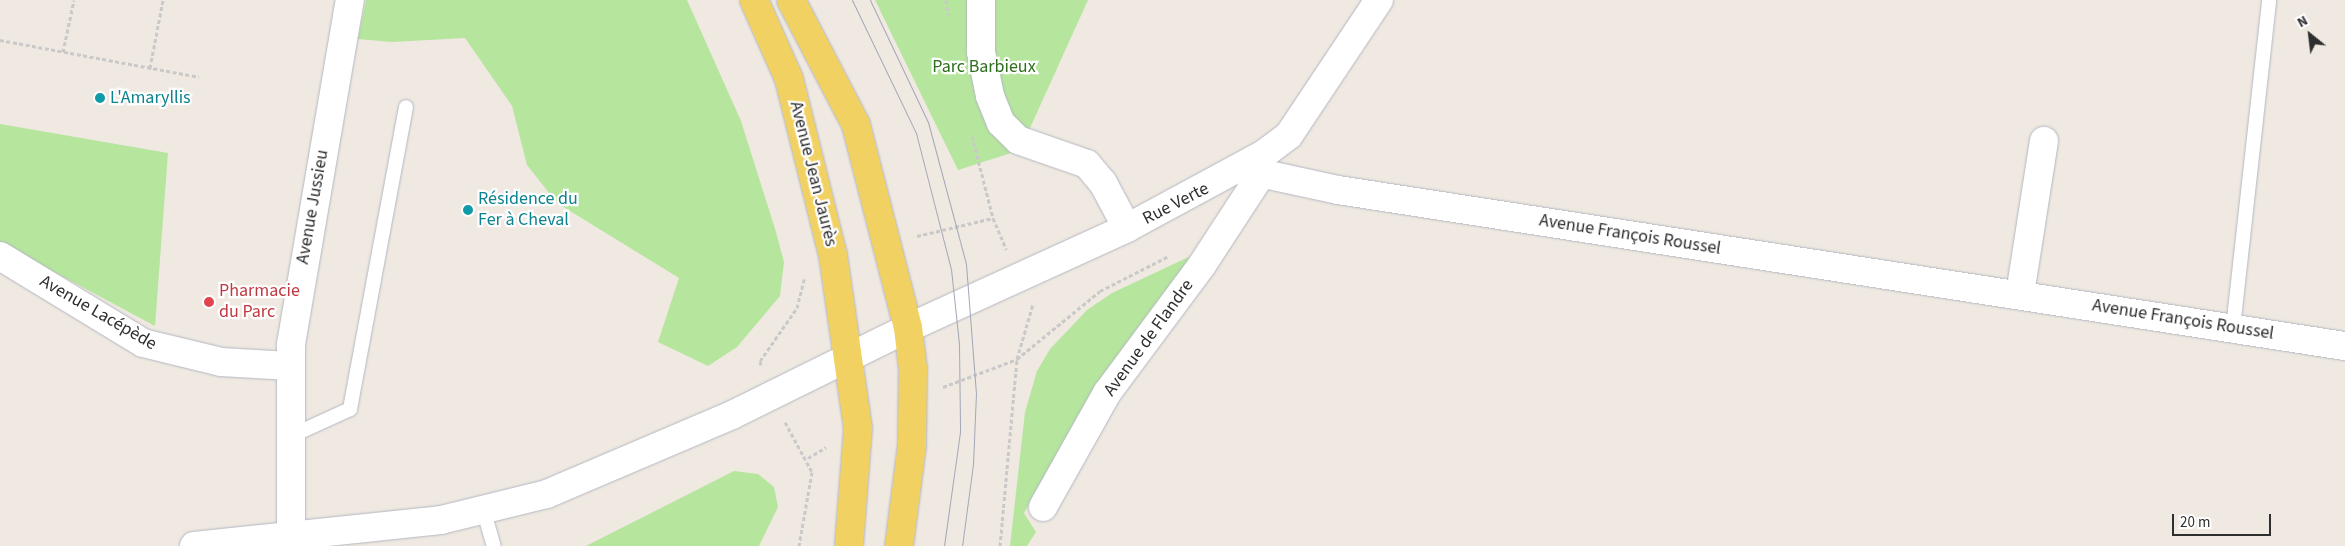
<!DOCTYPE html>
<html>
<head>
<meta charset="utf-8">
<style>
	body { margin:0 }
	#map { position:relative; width:2345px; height:546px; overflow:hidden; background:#efe9e1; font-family:"Source Sans 3",sans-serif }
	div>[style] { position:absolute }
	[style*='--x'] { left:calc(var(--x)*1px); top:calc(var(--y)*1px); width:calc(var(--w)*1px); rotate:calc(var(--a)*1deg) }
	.green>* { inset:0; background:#b6e59e }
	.path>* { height:3px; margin-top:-1.5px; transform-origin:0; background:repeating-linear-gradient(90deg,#c9c9c9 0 4px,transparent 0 6.5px) }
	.roads { filter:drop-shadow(0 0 1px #b4b7c1) drop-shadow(0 0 1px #b4b7c1) }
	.service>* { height:14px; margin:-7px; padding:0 7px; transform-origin:7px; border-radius:7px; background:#fff }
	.minor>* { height:28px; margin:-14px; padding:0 14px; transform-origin:14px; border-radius:14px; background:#fff }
	.tertiary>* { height:28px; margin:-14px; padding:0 14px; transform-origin:14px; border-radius:14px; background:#fff }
	.secondary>* { height:28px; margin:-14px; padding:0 14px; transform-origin:14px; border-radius:14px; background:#fff }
	.primary>* { height:28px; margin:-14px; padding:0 14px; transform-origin:14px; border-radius:14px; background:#f2d163 }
	.tram>* { height:1px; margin:-0.5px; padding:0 0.5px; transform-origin:0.5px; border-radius:0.5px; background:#a3a6b8 }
	.dots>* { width:14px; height:14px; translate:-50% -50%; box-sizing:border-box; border:2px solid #fff; border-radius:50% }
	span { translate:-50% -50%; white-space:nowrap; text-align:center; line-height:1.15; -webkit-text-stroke:4.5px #fff; paint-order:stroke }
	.park-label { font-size:18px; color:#2c6e1b }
	.culture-label { font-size:18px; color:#0d838f }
	.left { translate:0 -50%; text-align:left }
	.street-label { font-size:18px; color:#2e2e2e }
	.health-label { font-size:18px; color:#be3a42 }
	.north { position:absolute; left:2285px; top:10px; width:50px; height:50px; -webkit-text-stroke:4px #fff; paint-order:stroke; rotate:331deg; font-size:14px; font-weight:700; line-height:20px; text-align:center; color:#2e2e2e }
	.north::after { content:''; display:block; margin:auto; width:18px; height:22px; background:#2e2e2e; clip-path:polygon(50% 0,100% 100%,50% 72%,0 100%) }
	.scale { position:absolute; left:2172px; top:514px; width:99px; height:22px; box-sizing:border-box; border:2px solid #2e2e2e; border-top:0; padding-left:6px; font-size:15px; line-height:18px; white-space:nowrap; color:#2e2e2e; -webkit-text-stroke:4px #fff; paint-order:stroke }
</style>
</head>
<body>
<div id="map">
	<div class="green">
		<i style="clip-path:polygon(366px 0,687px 0,741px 121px,776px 232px,784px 262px,780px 296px,737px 347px,708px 366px,658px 342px,679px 278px,557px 203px,527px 165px,512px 106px,465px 38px,392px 42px,358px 39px)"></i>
		<i style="clip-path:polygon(875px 0,1088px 0,1020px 150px,958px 170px)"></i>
		<i style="clip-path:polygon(0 124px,168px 153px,155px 326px,0 243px)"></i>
		<i style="clip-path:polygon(1195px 254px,1083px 407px,1024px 513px,1036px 532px,1027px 546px,1010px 546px,1025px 412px,1037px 371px,1050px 349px,1087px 310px,1112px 293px)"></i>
		<i style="clip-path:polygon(734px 471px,758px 474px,774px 487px,778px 507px,759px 546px,586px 546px)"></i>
	</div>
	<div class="path">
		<i style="--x:946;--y:0;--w:15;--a:82"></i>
		<i style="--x:0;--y:40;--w:202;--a:10.5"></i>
		<i style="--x:63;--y:52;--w:53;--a:-78.1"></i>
		<i style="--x:150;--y:68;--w:69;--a:-79.2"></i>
		<i style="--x:972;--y:136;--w:85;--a:75.6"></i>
		<i style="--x:917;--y:236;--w:78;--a:-13.3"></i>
		<i style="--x:993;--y:218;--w:34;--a:67"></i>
		<i style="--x:761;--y:365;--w:4;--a:-104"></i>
		<i style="--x:760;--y:361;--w:65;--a:-55.1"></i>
		<i style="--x:797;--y:308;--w:30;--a:-76"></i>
		<i style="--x:943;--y:387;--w:79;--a:-20.7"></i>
		<i style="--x:1017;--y:359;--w:107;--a:-39.3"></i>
		<i style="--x:1100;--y:291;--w:77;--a:-26.9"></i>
		<i style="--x:785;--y:422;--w:57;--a:61.6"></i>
		<i style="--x:812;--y:472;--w:75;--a:100"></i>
		<i style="--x:808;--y:458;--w:21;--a:-31"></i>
		<i style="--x:1000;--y:546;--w:188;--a:-84.8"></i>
		<i style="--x:1017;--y:359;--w:57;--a:-73.8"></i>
	</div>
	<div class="roads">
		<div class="service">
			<i style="--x:2233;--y:328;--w:330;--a:-83.7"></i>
			<i style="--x:291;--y:436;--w:65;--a:-24.6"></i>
			<i style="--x:350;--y:409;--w:307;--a:-79.5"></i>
			<i style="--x:484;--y:512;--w:35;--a:74"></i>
		</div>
		<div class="minor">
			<i style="--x:981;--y:0;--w:52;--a:90"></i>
			<i style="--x:981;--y:52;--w:45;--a:78.4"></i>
			<i style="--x:990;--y:96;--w:29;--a:68"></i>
			<i style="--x:1001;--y:123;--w:24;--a:45"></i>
			<i style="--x:1018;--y:140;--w:73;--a:19.2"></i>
			<i style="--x:1087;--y:164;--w:25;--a:50"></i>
			<i style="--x:1103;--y:183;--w:51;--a:61.9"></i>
			<i style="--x:1241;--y:169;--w:99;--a:12.2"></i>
			<i style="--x:1338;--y:190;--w:1019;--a:8.81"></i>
			<i style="--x:0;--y:256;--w:167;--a:31.3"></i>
			<i style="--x:143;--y:343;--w:80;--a:13.7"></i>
			<i style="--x:221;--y:362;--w:69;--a:3.3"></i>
			<i style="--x:2020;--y:294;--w:155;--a:-81.1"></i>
			<i style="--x:1043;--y:507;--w:131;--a:-60.7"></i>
			<i style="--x:1107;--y:393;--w:159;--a:-53.4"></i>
			<i style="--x:1202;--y:265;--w:110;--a:-56.9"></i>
			<i style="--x:291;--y:536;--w:192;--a:-90"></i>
			<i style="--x:291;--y:344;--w:349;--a:-80.3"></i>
		</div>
		<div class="tertiary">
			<i style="--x:908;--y:328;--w:241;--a:-24.5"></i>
			<i style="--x:1127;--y:228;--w:156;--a:-28.4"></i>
			<i style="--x:1264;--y:154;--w:31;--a:-37"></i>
			<i style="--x:1289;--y:135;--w:162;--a:-56.3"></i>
		</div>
		<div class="secondary">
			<i style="--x:194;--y:546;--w:248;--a:-6"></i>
			<i style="--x:441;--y:520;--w:109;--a:-13.8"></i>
			<i style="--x:547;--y:494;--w:201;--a:-23.1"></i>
			<i style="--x:732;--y:415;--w:196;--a:-26.3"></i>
		</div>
		<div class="primary">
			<i style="--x:754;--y:0;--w:86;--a:66.1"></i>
			<i style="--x:789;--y:79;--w:181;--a:76"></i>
			<i style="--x:833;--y:255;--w:175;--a:81.8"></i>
			<i style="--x:858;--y:428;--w:118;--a:94.4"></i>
			<i style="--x:791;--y:0;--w:141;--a:62.5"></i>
			<i style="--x:856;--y:125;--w:210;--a:75.6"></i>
			<i style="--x:908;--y:328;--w:41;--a:83"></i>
			<i style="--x:913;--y:369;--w:76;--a:90.8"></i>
			<i style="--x:912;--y:445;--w:102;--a:97.3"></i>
		</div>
	</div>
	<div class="tram">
		<i style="--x:852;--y:0;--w:148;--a:64.3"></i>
		<i style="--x:916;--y:133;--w:140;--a:75.6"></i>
		<i style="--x:951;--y:269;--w:75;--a:83.9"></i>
		<i style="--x:959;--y:344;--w:88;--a:89.3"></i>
		<i style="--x:960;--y:432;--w:115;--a:98"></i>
		<i style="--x:870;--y:0;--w:135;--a:64.6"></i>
		<i style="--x:928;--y:122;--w:147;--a:75"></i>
		<i style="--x:966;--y:264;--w:129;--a:85.6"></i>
		<i style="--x:976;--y:393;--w:71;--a:92.4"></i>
		<i style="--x:973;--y:464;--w:83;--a:97.6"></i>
	</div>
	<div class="dots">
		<i style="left:100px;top:98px;background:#0f9aa8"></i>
		<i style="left:468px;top:210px;background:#0f9aa8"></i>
		<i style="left:209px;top:302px;background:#e0444e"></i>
	</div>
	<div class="park-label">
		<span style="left:984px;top:67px">Parc Barbieux</span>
	</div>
	<div class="culture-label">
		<span class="left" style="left:110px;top:98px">L'Amaryllis</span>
		<span class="left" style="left:478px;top:210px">Résidence du<br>Fer à Cheval</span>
	</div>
	<div class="street-label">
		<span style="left:813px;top:174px;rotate:76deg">Avenue Jean Jaurès</span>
		<span style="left:1176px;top:204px;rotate:-27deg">Rue Verte</span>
		<span style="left:313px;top:207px;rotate:-80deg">Avenue Jussieu</span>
		<span style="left:1630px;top:235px;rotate:9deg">Avenue François Roussel</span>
		<span style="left:98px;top:313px;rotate:30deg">Avenue Lacépède</span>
		<span style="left:2183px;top:320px;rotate:9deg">Avenue François Roussel</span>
		<span style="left:1149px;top:338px;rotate:-54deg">Avenue de Flandre</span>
	</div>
	<div class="health-label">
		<span class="left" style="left:219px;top:302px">Pharmacie<br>du Parc</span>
	</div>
	<div class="north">N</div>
	<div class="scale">20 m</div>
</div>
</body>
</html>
